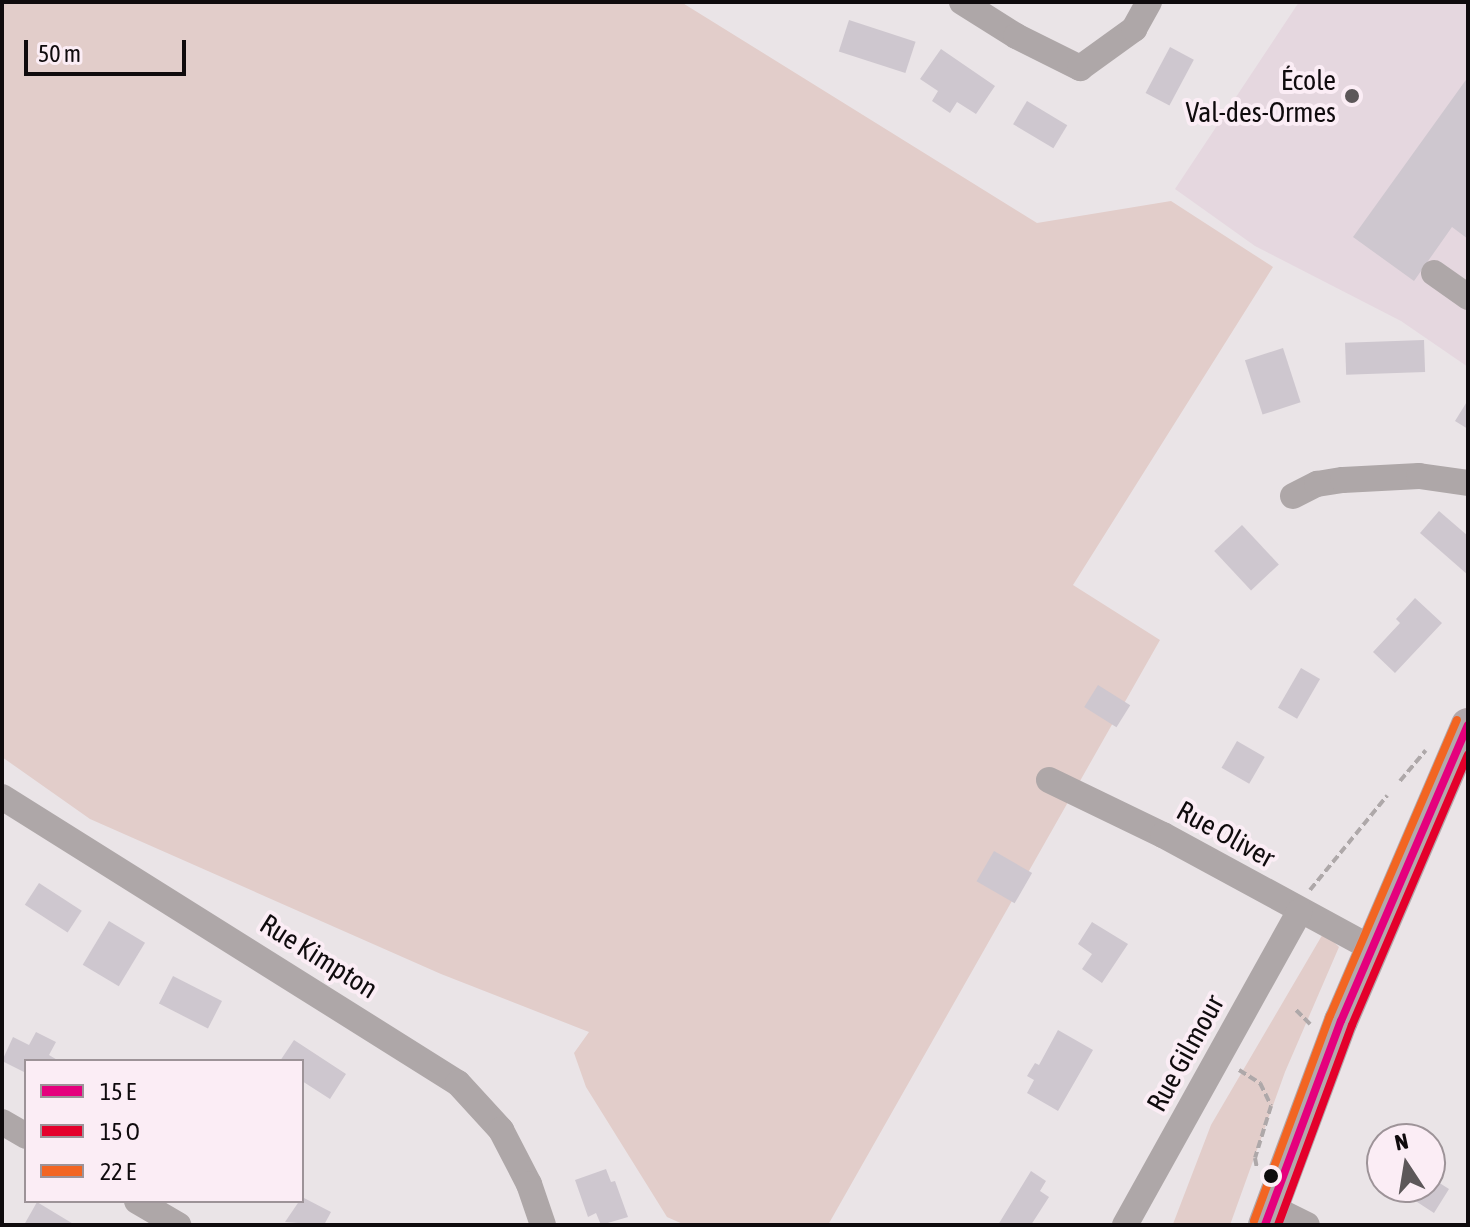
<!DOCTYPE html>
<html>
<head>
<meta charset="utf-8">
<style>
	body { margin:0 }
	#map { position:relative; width:1470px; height:1227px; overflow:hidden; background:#eae4e7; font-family:"Asap Condensed",sans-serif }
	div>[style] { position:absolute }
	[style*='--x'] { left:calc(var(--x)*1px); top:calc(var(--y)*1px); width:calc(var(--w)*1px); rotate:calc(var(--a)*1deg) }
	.built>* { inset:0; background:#e5d7df }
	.green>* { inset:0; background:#e2cdca }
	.building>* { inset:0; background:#cec7cf; transform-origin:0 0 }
	.path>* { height:4px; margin-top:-2px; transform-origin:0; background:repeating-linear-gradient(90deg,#aea8a9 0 8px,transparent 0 12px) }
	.minor>* { height:26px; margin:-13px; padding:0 13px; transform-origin:13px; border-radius:13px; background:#aea7a8 }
	.major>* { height:34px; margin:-17px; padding:0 17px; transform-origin:17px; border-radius:17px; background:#b2a8ab }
	.bus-1>* { height:8px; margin:-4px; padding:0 4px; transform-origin:4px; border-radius:4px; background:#e5007d }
	.bus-2>* { height:8px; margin:-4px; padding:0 4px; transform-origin:4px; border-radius:4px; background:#e4002b }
	.bus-3>* { height:8px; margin:-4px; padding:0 4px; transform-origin:4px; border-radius:4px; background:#f26522 }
	.dots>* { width:22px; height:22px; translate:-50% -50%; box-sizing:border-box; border:4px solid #fbedf5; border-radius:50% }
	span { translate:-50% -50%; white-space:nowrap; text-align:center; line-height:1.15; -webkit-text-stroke:8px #fbedf5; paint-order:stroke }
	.poi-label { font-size:28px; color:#0f0b0d }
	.right { translate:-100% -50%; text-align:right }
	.street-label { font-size:28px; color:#0f0b0d }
	.frame { position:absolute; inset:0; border:4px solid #0f0b0d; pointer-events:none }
	.legend { position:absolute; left:24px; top:1059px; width:280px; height:144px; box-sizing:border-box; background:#fbedf5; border:2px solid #9d9398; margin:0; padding:10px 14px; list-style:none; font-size:24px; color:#0f0b0d }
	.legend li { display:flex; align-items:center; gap:16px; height:40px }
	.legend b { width:40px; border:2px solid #9d9398 }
	.north { position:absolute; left:1366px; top:1123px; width:80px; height:80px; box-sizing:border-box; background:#fbedf5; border:2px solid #9d9398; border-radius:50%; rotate:348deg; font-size:22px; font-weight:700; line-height:32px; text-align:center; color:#0f0b0d }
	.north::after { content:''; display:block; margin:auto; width:28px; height:36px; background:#5c5759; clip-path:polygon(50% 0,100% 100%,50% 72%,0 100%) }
	.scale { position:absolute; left:24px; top:40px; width:162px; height:36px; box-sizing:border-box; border:4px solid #0f0b0d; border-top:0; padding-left:10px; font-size:24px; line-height:28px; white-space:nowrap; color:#0f0b0d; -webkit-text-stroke:6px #fbedf5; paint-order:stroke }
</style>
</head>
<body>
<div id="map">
	<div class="built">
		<i style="clip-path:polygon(1299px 2px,1468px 2px,1468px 367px,1401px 321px,1255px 246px,1175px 189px)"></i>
	</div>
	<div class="green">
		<i style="clip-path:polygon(2px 2px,681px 2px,1037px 223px,1171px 201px,1273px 267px,1073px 585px,1160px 640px,828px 1225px,685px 1225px,667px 1217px,586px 1087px,574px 1053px,589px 1032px,441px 974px,90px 819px,2px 757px)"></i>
		<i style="clip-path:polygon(1324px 932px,1339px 947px,1285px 1072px,1230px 1225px,1173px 1224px,1211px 1125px)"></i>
	</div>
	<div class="building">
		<i style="left:849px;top:20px;width:70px;height:33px;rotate:18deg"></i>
		<i style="left:1170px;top:47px;width:27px;height:52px;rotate:28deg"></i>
		<i style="clip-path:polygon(941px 49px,995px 86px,976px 114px,957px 102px,950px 113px,932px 101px,938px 91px,920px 79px)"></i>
		<i style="clip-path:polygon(1468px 77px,1468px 239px,1452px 227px,1414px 281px,1353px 237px)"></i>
		<i style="left:1027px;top:101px;width:47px;height:27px;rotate:31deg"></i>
		<i style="left:1424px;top:340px;width:32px;height:79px;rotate:88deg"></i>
		<i style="left:1283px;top:348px;width:57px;height:40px;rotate:72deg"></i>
		<i style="clip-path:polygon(1468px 400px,1468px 429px,1455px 421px)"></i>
		<i style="clip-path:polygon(1439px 511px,1468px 536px,1468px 575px,1420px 533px)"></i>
		<i style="left:1242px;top:525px;width:54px;height:38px;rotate:47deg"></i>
		<i style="clip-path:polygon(1415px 598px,1442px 623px,1395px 673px,1373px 652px,1400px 623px,1396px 619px)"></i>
		<i style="left:1301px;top:668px;width:22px;height:46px;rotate:30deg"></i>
		<i style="left:1098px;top:685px;width:38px;height:26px;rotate:32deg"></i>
		<i style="left:1237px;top:741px;width:32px;height:31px;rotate:30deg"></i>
		<i style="left:994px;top:851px;width:44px;height:35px;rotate:30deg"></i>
		<i style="left:39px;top:883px;width:51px;height:26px;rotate:33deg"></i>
		<i style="left:109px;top:921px;width:42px;height:51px;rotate:31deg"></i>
		<i style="clip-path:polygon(1092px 922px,1128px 944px,1102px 983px,1082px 969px,1092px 954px,1078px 944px)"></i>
		<i style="left:173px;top:976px;width:55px;height:31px;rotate:27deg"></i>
		<i style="clip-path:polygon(1058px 1030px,1093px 1050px,1058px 1111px,1027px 1093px,1034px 1080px,1027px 1076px,1035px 1063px,1039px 1065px)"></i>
		<i style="clip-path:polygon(36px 1032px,56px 1042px,49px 1055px,59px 1061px,26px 1061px,26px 1073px,2px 1061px,13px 1037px,29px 1045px)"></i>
		<i style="clip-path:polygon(294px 1040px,346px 1074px,330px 1099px,302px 1081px,302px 1061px,280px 1061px)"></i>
		<i style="clip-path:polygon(1382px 1156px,1382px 1180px,1371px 1173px)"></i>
		<i style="clip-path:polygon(606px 1169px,611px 1182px,615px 1181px,628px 1217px,601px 1225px,596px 1213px,588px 1217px,575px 1180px)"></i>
		<i style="clip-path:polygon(1031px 1171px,1046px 1181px,1040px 1191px,1049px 1197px,1031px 1225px,998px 1225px)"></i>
		<i style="clip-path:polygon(1430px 1177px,1449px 1189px,1434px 1213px,1394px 1187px,1430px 1187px)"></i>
		<i style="clip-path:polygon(302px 1197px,331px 1212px,324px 1225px,285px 1222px)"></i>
		<i style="clip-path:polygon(37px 1202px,75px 1225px,24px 1225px)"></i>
	</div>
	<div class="path">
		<i style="--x:1400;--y:781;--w:40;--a:-50"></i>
		<i style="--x:1310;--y:890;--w:122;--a:-50.7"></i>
		<i style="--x:1296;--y:1010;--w:20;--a:45"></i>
		<i style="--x:1239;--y:1070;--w:25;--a:32"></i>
		<i style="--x:1260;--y:1083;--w:25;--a:64"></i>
		<i style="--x:1271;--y:1106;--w:54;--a:107.1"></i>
		<i style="--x:1255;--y:1158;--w:10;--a:79"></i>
	</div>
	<div class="minor">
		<i style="--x:962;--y:2;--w:64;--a:32.2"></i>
		<i style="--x:1016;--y:36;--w:72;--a:26.6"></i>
		<i style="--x:1080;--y:68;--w:67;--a:-35.8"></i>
		<i style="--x:1134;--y:29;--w:31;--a:-61"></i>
		<i style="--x:1434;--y:273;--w:42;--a:35.2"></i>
		<i style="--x:1293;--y:496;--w:27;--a:-27"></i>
		<i style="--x:1317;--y:484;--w:26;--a:-9"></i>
		<i style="--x:1343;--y:480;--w:76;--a:-3"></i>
		<i style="--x:1419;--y:476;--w:49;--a:8.1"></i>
		<i style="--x:1049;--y:780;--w:127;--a:25.8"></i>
		<i style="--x:1163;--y:835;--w:237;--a:28.5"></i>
		<i style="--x:2;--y:797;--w:538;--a:32.1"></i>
		<i style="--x:458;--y:1083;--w:64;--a:47.5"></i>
		<i style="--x:501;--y:1130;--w:61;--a:62.6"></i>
		<i style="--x:529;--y:1184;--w:43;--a:71.1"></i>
		<i style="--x:2;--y:1122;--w:28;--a:30"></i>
		<i style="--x:137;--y:1201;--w:48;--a:30.3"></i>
		<i style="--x:1271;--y:1207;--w:40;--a:26.6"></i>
		<i style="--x:1125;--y:1225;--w:359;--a:-60.9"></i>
	</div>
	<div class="major">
		<i style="--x:1265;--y:1225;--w:218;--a:-69.6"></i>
		<i style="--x:1341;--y:1021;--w:322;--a:-66.8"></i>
	</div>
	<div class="bus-1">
		<i style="--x:1265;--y:1225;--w:218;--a:-69.6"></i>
		<i style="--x:1341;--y:1021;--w:322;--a:-66.8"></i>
	</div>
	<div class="bus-2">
		<i style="--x:1278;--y:1225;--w:213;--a:-69.7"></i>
		<i style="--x:1352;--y:1025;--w:294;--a:-66.8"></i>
	</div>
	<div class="bus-3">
		<i style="--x:1254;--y:1221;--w:219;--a:-69.7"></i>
		<i style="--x:1330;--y:1016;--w:322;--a:-66.8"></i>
	</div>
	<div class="dots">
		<i style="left:1352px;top:96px;background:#5c5759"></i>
		<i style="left:1271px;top:1176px;background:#0f0b0d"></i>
	</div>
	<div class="poi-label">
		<span class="right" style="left:1336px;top:96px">École<br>Val-des-Ormes</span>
	</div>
	<div class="street-label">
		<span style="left:1226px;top:834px;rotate:29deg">Rue Oliver</span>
		<span style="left:319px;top:956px;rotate:32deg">Rue Kimpton</span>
		<span style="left:1185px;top:1053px;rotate:-61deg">Rue Gilmour</span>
	</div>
	<div class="frame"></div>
	<ul class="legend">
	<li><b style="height:10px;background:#e5007d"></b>15 E</li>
	<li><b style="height:10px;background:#e4002b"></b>15 O</li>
	<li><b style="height:10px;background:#f26522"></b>22 E</li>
	</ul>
	<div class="north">N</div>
	<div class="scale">50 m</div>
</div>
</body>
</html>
